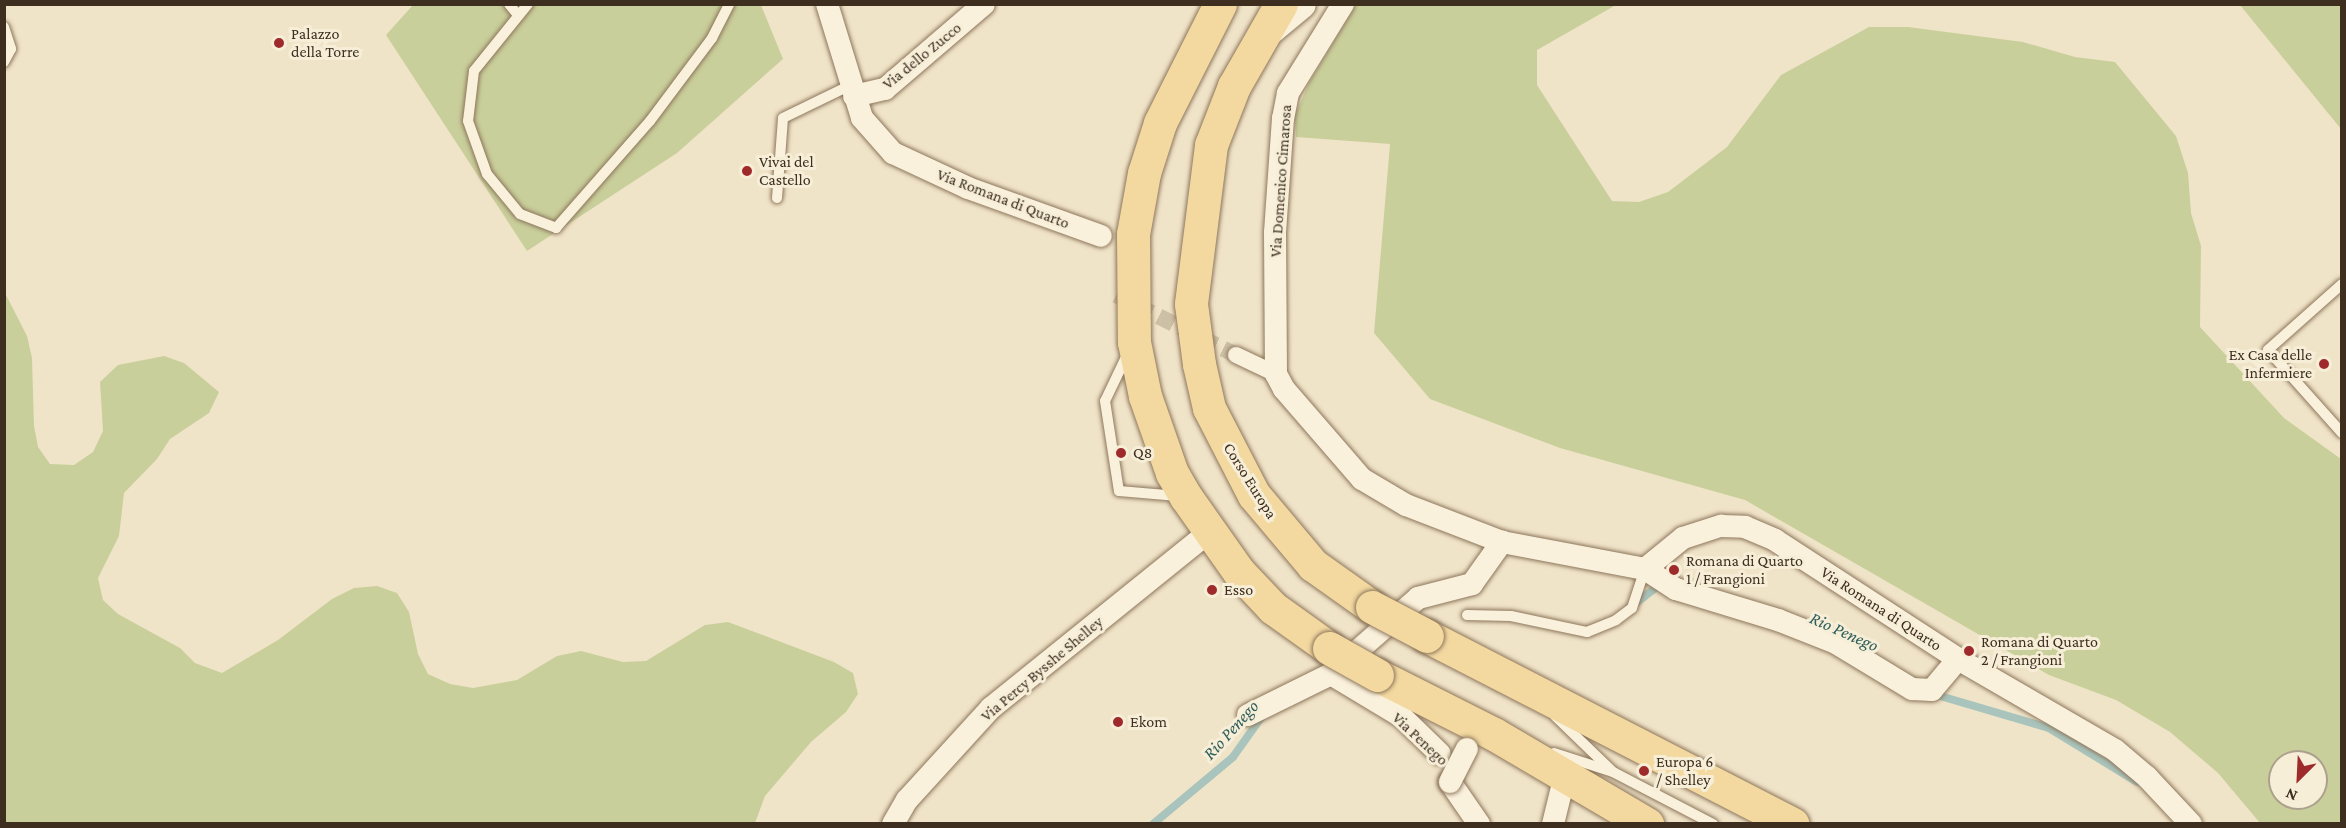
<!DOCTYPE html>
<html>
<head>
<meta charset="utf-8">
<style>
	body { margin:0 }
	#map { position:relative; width:2346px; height:828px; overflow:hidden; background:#f0e4c8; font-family:"Crimson Pro",serif }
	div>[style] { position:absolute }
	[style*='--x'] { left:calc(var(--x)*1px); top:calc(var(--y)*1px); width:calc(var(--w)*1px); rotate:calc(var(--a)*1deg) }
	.green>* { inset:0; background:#c9cf9b }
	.stream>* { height:8px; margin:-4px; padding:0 4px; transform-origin:4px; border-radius:4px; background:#a9c4bc }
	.pedestrian-tunnel>* { height:16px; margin-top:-8px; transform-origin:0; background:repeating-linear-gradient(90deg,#ccc0a6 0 16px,transparent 0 24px) }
	.roads { filter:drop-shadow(0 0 2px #8d765c) drop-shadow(0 0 2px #8d765c) }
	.service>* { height:10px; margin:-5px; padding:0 5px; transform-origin:5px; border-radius:5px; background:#faf1dc }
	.pedestrian>* { height:16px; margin:-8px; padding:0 8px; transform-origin:8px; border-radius:8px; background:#faf1dc }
	.minor>* { height:22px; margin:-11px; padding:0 11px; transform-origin:11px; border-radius:11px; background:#faf1dc }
	.tertiary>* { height:27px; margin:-13.5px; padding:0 13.5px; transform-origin:13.5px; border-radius:13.5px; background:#faf1dc }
	.primary>* { height:33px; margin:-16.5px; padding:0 16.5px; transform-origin:16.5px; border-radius:16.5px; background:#f3d9a0 }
	.bridges { filter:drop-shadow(0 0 2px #8d765c) drop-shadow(0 0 2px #8d765c) }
	.minor-bridge>* { height:22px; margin:-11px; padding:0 11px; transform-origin:11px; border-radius:11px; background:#faf1dc }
	.primary-bridge>* { height:33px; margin:-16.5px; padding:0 16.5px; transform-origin:16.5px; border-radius:16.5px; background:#f3d9a0 }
	.dots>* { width:16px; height:16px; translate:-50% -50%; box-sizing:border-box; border:3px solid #f7eed8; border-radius:50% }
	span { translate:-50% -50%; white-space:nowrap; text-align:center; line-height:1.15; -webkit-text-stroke:6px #f7eed8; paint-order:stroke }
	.poi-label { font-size:16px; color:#3d2e20 }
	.left { translate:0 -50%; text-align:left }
	.right { translate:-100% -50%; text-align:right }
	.street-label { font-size:16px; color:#3d2e20 }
	.water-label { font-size:18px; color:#2f5d5a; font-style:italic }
	.frame { position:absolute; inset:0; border:6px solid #3d2e20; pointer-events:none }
	.north { position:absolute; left:2268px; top:750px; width:60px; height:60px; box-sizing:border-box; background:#f7eed8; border:2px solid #ada18e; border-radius:50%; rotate:204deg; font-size:16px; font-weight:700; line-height:24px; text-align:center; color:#3d2e20 }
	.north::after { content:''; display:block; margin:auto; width:21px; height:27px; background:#9e2a2b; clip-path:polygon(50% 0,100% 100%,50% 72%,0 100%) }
</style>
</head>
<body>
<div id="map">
	<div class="green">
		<i style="clip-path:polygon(413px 5px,761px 5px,783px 59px,677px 153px,527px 251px,386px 35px)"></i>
		<i style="clip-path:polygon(evenodd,1356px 5px,1616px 5px,1537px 50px,1537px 85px,1612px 201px,1639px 202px,1668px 192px,1727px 147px,1781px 75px,1869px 27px,1908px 27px,2023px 42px,2075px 57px,2115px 62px,2176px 136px,2188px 173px,2191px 213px,2201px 246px,2200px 327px,2284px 418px,2341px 459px,2341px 823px,2260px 823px,2218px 773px,2170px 732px,2116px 700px,2049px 675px,1745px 500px,1560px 448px,1430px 399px,1374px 333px,1390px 144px,1296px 137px,1295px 115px,1309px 83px,1356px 5px,2280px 762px,2316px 762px,2316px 798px,2280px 798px,2280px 762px)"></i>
		<i style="clip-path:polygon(2240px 5px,2341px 5px,2341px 129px)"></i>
		<i style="clip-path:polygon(5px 293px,27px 336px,32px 358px,34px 426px,38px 447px,50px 464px,74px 465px,93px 452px,103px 431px,100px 382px,118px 365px,164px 356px,184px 363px,219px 392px,209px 413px,170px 439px,157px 459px,124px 493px,119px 536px,98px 578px,103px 600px,118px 614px,180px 648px,195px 663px,222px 673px,278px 640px,332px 599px,354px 588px,377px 586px,397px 593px,409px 612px,418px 654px,428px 674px,450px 684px,473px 688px,517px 680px,557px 656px,581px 651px,623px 662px,646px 661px,705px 625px,728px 622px,834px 662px,853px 673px,858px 694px,846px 712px,811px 742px,765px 796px,755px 823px,5px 823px)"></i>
	</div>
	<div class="stream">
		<i style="--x:1631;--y:607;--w:37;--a:-38"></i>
		<i style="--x:1660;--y:584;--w:4;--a:14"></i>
		<i style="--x:1930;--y:693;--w:124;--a:16.4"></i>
		<i style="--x:2049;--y:728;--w:103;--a:31.5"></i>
		<i style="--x:1153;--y:824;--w:104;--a:-39.9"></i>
		<i style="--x:1233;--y:757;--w:52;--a:-54.5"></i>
	</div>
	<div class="pedestrian-tunnel">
		<i style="--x:1116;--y:295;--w:134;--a:26.6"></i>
	</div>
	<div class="roads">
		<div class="service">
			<i style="--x:509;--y:4;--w:14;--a:51"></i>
			<i style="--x:528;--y:4;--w:86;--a:128.9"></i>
			<i style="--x:474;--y:71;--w:50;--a:96.8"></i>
			<i style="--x:468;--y:121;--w:56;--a:70.3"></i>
			<i style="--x:487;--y:174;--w:52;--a:50.5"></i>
			<i style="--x:520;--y:214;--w:39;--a:21"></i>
			<i style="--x:556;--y:228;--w:142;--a:-48.7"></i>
			<i style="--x:650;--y:121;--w:104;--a:-53.2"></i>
			<i style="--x:712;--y:38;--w:38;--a:-63"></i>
			<i style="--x:4;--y:27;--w:23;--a:72"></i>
			<i style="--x:11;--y:49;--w:15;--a:118"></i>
			<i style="--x:777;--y:198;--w:80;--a:-85.7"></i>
			<i style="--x:783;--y:118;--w:76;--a:-25.9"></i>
			<i style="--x:2342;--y:284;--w:99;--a:138.3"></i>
			<i style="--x:2268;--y:350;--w:111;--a:48.3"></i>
			<i style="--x:1128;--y:353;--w:53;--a:115.6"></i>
			<i style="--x:1105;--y:401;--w:91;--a:81.2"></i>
			<i style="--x:1119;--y:491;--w:59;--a:4.8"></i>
			<i style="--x:1467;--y:615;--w:44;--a:1.3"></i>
			<i style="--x:1511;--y:616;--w:78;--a:11.9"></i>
			<i style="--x:1587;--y:632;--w:31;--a:-22"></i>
			<i style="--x:1616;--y:620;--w:20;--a:-37"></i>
			<i style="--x:1632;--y:608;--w:41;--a:-71.6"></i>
			<i style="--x:1555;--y:716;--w:78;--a:44"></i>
			<i style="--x:1554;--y:753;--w:62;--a:17.9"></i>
			<i style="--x:1613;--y:772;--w:113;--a:27.5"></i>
		</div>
		<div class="pedestrian">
			<i style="--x:1236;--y:355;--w:44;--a:25.4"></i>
		</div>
		<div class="minor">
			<i style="--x:827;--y:4;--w:119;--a:72.9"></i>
			<i style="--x:862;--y:118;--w:47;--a:48.5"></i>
			<i style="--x:893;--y:153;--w:83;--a:25"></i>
			<i style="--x:968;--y:188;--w:141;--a:19.8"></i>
			<i style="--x:1343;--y:4;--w:105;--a:121.7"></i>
			<i style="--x:1288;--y:93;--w:25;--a:101"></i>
			<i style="--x:1283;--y:118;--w:115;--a:94"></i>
			<i style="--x:1275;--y:233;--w:141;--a:89.6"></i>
			<i style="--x:1276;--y:374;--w:17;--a:62"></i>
			<i style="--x:1284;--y:389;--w:119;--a:49.1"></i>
			<i style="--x:1362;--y:479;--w:51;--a:30.6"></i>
			<i style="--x:1406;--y:505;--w:103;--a:21.1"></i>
			<i style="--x:1502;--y:542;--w:146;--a:10.7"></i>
			<i style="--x:1645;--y:569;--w:37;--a:33"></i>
			<i style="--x:1676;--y:589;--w:107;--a:16.9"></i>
			<i style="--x:1778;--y:620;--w:62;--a:21.6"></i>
			<i style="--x:1836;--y:643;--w:89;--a:31.2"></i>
			<i style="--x:1912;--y:689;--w:20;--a:3"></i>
			<i style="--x:1932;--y:690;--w:40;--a:-50"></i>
			<i style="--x:854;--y:96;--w:32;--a:-13"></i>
			<i style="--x:885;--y:89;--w:130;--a:-40.6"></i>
			<i style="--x:1645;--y:569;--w:49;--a:-39.2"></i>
			<i style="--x:1683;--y:538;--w:40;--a:-18"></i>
			<i style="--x:1721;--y:526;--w:24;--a:2"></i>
			<i style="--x:1745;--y:527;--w:33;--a:23"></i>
			<i style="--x:1775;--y:540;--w:218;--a:33"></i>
			<i style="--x:1958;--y:659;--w:181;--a:30.1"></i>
			<i style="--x:2115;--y:750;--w:42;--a:40.2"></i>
			<i style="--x:2147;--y:777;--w:64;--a:46.9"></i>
			<i style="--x:1331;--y:674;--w:82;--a:31"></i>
			<i style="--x:1401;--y:716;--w:54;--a:44.3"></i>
			<i style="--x:1248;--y:715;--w:93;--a:-26.3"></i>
			<i style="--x:1331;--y:674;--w:116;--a:-41.1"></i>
			<i style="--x:1418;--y:598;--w:56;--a:-14.5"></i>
			<i style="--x:1472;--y:584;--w:52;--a:-54.5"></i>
			<i style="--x:1450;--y:782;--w:51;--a:55.4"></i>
			<i style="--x:893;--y:824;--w:28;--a:-60"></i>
			<i style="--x:907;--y:800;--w:125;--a:-47.6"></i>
			<i style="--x:991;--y:708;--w:280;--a:-38.9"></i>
			<i style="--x:1553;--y:824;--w:50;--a:-76.2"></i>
		</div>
		<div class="tertiary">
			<i style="--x:1267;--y:33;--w:45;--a:-39.6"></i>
		</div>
		<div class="primary">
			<i style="--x:1220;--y:4;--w:133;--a:116.8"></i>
			<i style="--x:1160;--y:123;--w:52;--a:107.7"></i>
			<i style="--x:1144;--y:173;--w:62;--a:100.2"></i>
			<i style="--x:1133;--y:234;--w:108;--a:89.5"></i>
			<i style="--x:1134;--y:342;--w:55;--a:78.5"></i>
			<i style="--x:1145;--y:396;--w:82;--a:70.7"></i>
			<i style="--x:1172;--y:473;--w:28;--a:60"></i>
			<i style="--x:1186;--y:497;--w:92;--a:54.8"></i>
			<i style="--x:1239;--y:572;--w:50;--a:46.6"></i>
			<i style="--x:1273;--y:608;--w:69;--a:35.5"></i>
			<i style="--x:1281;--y:4;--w:95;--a:119.8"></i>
			<i style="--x:1234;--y:86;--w:63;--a:111.3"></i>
			<i style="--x:1211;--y:145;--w:160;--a:97.2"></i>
			<i style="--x:1191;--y:304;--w:61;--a:82.4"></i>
			<i style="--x:1199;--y:364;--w:45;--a:77.2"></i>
			<i style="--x:1209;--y:408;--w:98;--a:62.7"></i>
			<i style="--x:1254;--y:495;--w:92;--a:49.9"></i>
			<i style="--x:1313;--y:565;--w:72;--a:35.4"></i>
			<i style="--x:1427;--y:636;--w:411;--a:27.2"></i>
			<i style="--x:1377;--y:675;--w:131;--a:26.8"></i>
			<i style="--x:1494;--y:734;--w:178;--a:30.5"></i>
		</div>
	</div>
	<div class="bridges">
		<div class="minor-bridge">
			<i style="--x:1450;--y:782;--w:37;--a:-63"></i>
		</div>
		<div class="primary-bridge">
			<i style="--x:1372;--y:607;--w:62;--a:27.8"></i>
			<i style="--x:1329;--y:648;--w:55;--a:29.4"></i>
		</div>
	</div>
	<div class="dots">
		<i style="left:279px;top:43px;background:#9e2a2b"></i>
		<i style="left:747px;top:171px;background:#9e2a2b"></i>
		<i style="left:2324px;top:364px;background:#9e2a2b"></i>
		<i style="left:1121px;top:453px;background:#9e2a2b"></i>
		<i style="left:1674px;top:570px;background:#9e2a2b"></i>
		<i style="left:1212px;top:590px;background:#9e2a2b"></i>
		<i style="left:1969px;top:651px;background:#9e2a2b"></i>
		<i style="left:1118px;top:722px;background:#9e2a2b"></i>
		<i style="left:1644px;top:771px;background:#9e2a2b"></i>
	</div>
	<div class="poi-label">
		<span class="left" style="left:291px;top:43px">Palazzo<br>della Torre</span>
		<span class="left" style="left:759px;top:171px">Vivai del<br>Castello</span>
		<span class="right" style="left:2312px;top:364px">Ex Casa delle<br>Infermiere</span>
		<span class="left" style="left:1133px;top:453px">Q8</span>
		<span class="left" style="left:1686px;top:570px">Romana di Quarto<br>1 / Frangioni</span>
		<span class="left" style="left:1224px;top:590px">Esso</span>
		<span class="left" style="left:1981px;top:651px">Romana di Quarto<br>2 / Frangioni</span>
		<span class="left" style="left:1130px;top:722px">Ekom</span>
		<span class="left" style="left:1656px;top:771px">Europa 6<br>/ Shelley</span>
	</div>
	<div class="street-label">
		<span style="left:922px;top:56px;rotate:-39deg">Via dello Zucco</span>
		<span style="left:1281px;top:181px;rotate:-86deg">Via Domenico Cimarosa</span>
		<span style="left:1003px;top:199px;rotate:21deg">Via Romana di Quarto</span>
		<span style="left:1250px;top:481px;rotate:58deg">Corso Europa</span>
		<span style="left:1881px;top:609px;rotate:33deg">Via Romana di Quarto</span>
		<span style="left:1042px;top:669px;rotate:-40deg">Via Percy Bysshe Shelley</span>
		<span style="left:1420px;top:739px;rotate:43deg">Via Penego</span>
	</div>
	<div class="water-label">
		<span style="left:1844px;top:632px;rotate:24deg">Rio Penego</span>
		<span style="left:1231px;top:730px;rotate:-48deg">Rio Penego</span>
	</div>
	<div class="frame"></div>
	<div class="north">N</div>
</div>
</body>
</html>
